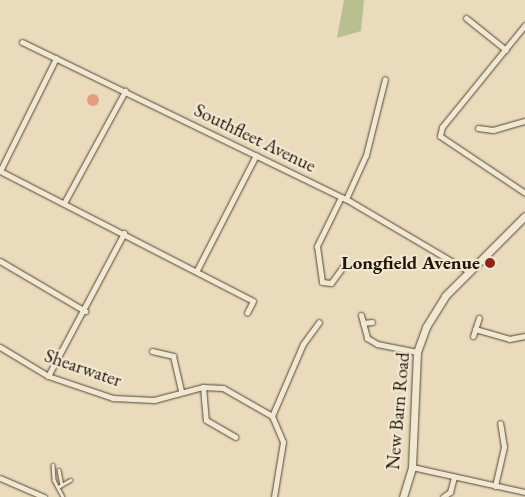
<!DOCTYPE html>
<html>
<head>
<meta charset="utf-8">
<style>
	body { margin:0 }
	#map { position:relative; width:525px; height:497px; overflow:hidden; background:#eadbbc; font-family:"EB Garamond",serif }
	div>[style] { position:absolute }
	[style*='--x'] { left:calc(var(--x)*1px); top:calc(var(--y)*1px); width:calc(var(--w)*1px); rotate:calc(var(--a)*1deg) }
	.green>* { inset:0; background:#b8c08f }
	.building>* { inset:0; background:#e59d7f }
	.round { border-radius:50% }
	.roads { filter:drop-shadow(0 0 1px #544632) drop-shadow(0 0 1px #544632) }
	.lane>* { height:2.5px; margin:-1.25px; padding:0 1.25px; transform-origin:1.25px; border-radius:1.25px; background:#f1e8d3 }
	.street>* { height:5px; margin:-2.5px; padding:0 2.5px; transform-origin:2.5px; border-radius:2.5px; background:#f1e8d3 }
	.secondary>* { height:7px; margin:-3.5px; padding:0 3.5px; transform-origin:3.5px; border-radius:3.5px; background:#f1e8d3 }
	.dots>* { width:14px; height:14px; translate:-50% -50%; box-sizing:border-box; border:2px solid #f1e8d3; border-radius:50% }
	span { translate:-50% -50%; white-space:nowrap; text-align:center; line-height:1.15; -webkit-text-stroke:4.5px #f1e8d3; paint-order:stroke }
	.street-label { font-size:19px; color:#221404 }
	.poi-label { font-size:19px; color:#221404; font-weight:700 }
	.right { translate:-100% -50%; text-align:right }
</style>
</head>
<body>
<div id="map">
	<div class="green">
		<i style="clip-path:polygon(344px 0,364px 0,361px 31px,337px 38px)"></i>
	</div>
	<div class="building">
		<i class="round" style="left:87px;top:94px;width:12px;height:12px"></i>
	</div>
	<div class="roads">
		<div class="lane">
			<i style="--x:53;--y:465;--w:15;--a:86"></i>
			<i style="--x:54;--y:480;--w:19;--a:62"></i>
			<i style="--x:59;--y:470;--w:15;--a:79"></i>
			<i style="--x:58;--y:487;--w:14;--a:-30"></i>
		</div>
		<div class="street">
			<i style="--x:466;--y:18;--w:51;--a:38.7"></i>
			<i style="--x:525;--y:25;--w:132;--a:129.1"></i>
			<i style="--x:442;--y:127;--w:9;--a:103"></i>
			<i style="--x:440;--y:136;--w:102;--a:33.8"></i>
			<i style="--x:22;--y:42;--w:360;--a:25.9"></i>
			<i style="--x:346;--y:199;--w:144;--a:30.5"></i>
			<i style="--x:478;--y:128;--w:15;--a:8"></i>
			<i style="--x:493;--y:130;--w:33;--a:-16"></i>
			<i style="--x:0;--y:171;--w:284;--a:27.2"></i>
			<i style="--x:253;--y:301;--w:13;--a:117"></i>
			<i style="--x:0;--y:171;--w:126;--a:-63.6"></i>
			<i style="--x:341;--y:197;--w:55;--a:116.1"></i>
			<i style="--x:317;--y:246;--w:36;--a:82"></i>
			<i style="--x:322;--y:282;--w:9;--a:6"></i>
			<i style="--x:331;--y:283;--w:22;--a:-54"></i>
			<i style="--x:346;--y:199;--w:48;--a:-65.6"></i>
			<i style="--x:366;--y:155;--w:78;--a:-76"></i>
			<i style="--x:64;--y:203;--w:128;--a:-61.4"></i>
			<i style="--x:0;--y:261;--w:99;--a:30.5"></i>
			<i style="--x:197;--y:270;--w:129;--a:-62.8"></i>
			<i style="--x:361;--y:315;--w:24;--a:75"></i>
			<i style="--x:367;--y:338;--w:12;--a:31"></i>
			<i style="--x:377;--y:344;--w:41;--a:11.3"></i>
			<i style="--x:363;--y:323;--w:9;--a:-6"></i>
			<i style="--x:475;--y:329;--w:35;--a:16"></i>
			<i style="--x:509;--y:339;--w:16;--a:-11"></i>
			<i style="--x:473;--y:336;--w:19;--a:-72"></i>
			<i style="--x:0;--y:347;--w:56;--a:31.1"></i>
			<i style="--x:48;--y:376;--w:69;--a:18.7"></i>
			<i style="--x:113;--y:398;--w:41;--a:2.8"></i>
			<i style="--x:154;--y:400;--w:51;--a:-14.9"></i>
			<i style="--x:203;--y:387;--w:20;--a:3"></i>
			<i style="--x:223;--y:388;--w:56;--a:29.7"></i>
			<i style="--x:152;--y:351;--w:22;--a:13"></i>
			<i style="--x:173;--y:356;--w:37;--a:77"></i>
			<i style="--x:48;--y:376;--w:162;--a:-62"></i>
			<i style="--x:203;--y:387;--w:33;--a:85"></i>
			<i style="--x:206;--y:420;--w:34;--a:30"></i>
			<i style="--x:272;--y:416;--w:78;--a:-66.7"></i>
			<i style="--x:303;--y:344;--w:27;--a:-54"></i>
			<i style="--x:272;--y:416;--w:28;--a:67"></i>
			<i style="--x:283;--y:442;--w:56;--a:99.3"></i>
			<i style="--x:412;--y:467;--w:116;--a:12.5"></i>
			<i style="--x:0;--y:478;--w:48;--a:23.4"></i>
			<i style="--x:495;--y:486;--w:40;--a:-77"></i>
			<i style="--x:504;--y:447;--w:24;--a:-99"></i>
			<i style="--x:443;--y:497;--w:9;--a:-36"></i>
			<i style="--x:450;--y:492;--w:16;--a:-75"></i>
		</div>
		<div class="secondary">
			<i style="--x:403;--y:497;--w:31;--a:-73"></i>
			<i style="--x:412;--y:467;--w:115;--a:-87.5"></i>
			<i style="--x:417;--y:352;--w:27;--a:-70"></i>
			<i style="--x:426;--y:327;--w:36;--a:-58"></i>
			<i style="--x:445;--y:296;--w:113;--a:-45"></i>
		</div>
	</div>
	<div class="dots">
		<i style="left:490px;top:263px;background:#8f2418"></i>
	</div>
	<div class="street-label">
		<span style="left:255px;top:138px;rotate:26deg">Southfleet Avenue</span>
		<span style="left:83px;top:368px;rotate:19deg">Shearwater</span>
		<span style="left:398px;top:411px;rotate:-85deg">New Barn Road</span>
	</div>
	<div class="poi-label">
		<span class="right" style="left:480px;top:263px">Longfield Avenue</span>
	</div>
</div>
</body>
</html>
